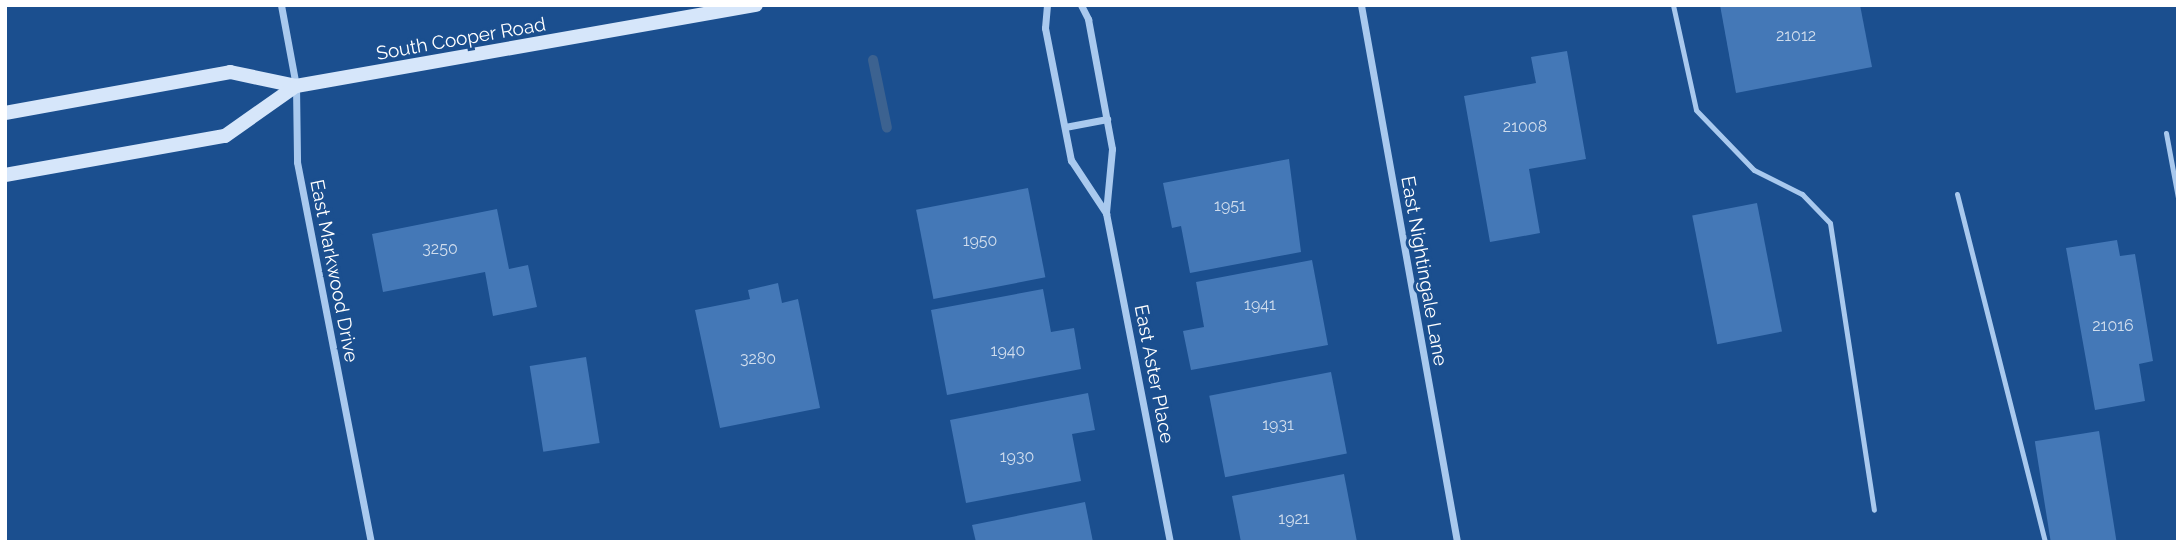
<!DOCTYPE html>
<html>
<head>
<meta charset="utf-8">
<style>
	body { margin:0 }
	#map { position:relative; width:2183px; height:547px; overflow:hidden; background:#1b4f8f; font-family:Raleway,sans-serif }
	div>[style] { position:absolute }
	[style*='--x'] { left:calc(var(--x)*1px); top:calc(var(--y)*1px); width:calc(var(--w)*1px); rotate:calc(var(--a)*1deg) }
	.stream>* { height:10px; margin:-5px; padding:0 5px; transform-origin:5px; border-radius:5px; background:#3c6290 }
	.building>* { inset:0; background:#4478b7; transform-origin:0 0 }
	.service>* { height:5px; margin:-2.5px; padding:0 2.5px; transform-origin:2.5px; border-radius:2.5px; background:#a9c9ee }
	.minor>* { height:7px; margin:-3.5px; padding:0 3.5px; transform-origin:3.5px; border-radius:3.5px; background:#a9c9ee }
	.secondary>* { height:14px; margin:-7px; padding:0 7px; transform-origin:7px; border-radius:7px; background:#d6e6fa }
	span { translate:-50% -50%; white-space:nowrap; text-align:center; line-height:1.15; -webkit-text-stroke:6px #1b4f8f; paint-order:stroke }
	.number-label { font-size:16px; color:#d0dded }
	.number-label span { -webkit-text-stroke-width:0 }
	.street-label { font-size:19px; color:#fff }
	.frame { position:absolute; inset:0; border:7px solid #fff; pointer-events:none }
</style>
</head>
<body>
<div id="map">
	<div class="stream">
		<i style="--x:873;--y:60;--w:69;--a:78.4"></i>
	</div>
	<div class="building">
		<i style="clip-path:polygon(1720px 5px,1860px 5px,1872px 67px,1736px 93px)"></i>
		<i style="clip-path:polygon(1567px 51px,1586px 159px,1529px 169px,1540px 233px,1490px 242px,1464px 96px,1536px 83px,1531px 57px)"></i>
		<i style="clip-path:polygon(1289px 159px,1301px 252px,1190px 273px,1181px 226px,1172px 228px,1163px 183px)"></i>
		<i style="left:1028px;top:188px;width:91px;height:114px;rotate:79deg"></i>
		<i style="left:1757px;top:203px;width:131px;height:66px;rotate:79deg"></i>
		<i style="clip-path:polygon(497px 209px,509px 269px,528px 265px,537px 307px,493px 316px,485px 272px,383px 292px,372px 234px)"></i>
		<i style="clip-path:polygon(2117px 240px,2120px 256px,2135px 254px,2153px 361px,2139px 364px,2145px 401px,2095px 410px,2066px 248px)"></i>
		<i style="clip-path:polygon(1312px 260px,1328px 345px,1191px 370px,1183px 331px,1204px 327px,1196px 282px)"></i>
		<i style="clip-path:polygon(778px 283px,782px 303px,798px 299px,820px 408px,720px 428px,695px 310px,750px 299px,748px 290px)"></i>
		<i style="clip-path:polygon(1043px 289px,1051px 332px,1074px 328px,1081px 369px,947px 395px,931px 310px)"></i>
		<i style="left:586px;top:357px;width:87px;height:57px;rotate:81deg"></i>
		<i style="left:1331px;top:372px;width:83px;height:124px;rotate:79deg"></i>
		<i style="clip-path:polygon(1088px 393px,1095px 430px,1072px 434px,1081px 481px,966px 503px,950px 420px)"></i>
		<i style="left:2099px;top:431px;width:112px;height:65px;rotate:81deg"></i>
		<i style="clip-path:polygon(1344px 474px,1357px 542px,1241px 542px,1232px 496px)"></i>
		<i style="clip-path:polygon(1085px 502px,1093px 542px,976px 542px,972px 525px)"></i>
	</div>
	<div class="service">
		<i style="--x:1673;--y:5;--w:107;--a:77.6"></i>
		<i style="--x:1696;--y:110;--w:83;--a:46"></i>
		<i style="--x:1754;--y:170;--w:54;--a:26.6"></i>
		<i style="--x:1802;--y:194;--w:40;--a:46"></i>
		<i style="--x:1830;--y:223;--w:290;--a:81.3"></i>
		<i style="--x:2166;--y:133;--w:66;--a:79.5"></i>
		<i style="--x:1957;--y:194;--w:359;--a:75.8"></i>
	</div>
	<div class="minor">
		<i style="--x:281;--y:5;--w:82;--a:79.5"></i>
		<i style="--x:296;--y:86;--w:76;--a:89.2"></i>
		<i style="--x:297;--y:162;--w:387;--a:79"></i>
		<i style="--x:1047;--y:5;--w:23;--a:95"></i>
		<i style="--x:1045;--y:28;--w:135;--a:78.9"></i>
		<i style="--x:1071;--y:160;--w:64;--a:56.6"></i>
		<i style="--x:1081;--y:5;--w:16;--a:63"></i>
		<i style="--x:1088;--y:19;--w:132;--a:79.5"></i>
		<i style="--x:1112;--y:149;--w:64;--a:95.4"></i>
		<i style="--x:1106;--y:213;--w:335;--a:79"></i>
		<i style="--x:1361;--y:5;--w:546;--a:79.86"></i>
		<i style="--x:1065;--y:127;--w:43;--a:-10.8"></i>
	</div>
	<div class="secondary">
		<i style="--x:5;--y:113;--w:229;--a:-10.3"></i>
		<i style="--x:230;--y:72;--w:67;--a:12"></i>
		<i style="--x:296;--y:86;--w:467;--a:-10"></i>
		<i style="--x:5;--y:175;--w:223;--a:-10.1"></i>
		<i style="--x:225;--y:136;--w:87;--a:-35.2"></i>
	</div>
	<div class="number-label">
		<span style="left:1796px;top:36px">21012</span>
		<span style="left:1525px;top:127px">21008</span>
		<span style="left:1230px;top:206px">1951</span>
		<span style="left:980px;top:241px">1950</span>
		<span style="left:440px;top:249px">3250</span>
		<span style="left:1260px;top:305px">1941</span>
		<span style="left:2113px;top:326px">21016</span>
		<span style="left:1008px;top:351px">1940</span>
		<span style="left:758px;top:359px">3280</span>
		<span style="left:1278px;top:425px">1931</span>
		<span style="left:1017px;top:457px">1930</span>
		<span style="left:1294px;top:519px">1921</span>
	</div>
	<div class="street-label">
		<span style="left:461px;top:39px;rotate:-10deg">South Cooper Road</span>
		<span style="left:334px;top:271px;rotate:79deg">East Markwood Drive</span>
		<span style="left:1424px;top:271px;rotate:80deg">East Nightingale Lane</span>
		<span style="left:1154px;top:374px;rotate:79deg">East Aster Place</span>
	</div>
	<div class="frame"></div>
</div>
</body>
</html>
